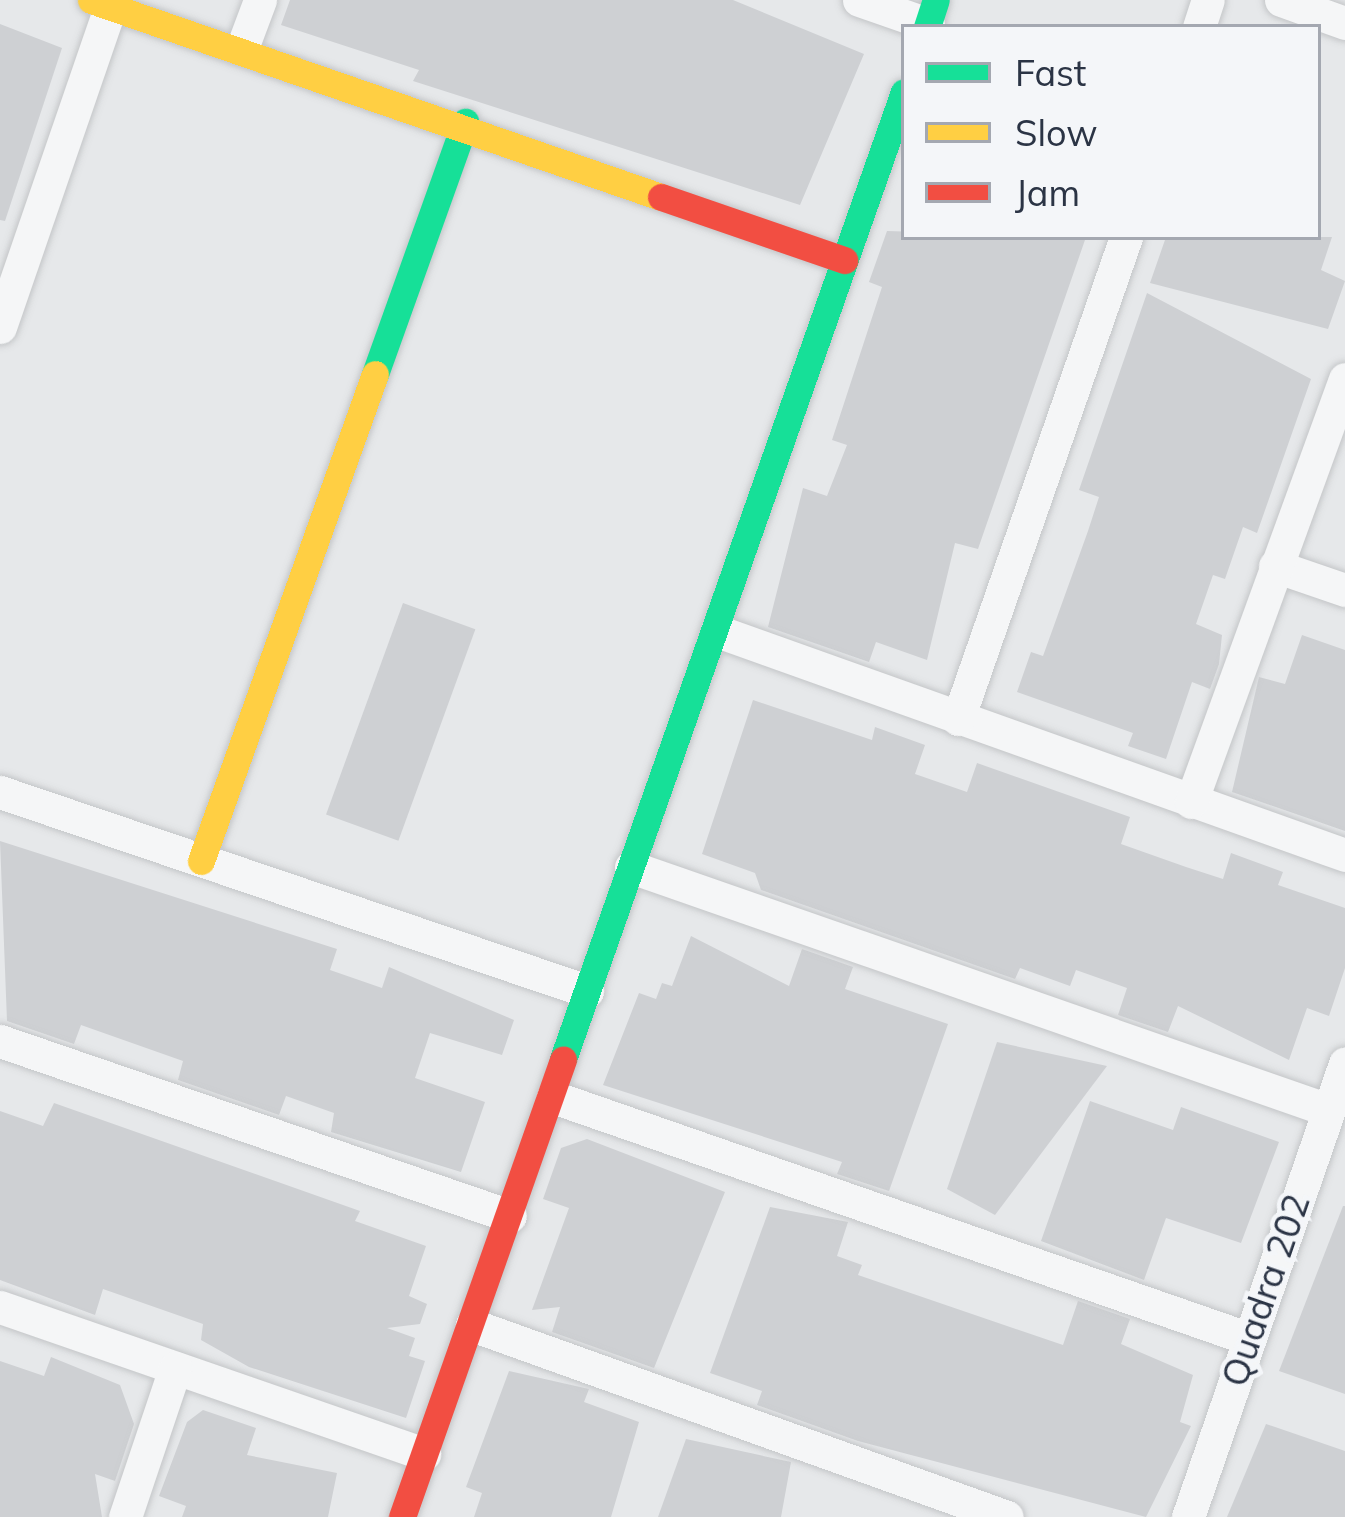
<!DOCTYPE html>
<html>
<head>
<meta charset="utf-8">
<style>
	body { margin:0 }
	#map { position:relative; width:1345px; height:1517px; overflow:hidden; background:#e6e8ea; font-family:Mulish,sans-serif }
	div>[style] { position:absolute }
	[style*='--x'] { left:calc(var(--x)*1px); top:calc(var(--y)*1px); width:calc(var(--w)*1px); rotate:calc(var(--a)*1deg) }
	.building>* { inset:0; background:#ced0d3; transform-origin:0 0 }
	.roads { filter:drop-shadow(0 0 3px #c4c6c8) drop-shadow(0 0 3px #c4c6c8) }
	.street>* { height:33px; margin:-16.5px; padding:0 16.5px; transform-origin:16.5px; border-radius:16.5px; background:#f5f6f7 }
	.fast>* { height:27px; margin:-13.5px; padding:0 13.5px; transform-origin:13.5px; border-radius:13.5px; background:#16e098 }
	.slow>* { height:27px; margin:-13.5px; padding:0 13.5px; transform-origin:13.5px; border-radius:13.5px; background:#ffcf43 }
	.jam>* { height:27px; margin:-13.5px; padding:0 13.5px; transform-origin:13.5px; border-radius:13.5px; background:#f24e42 }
	span { translate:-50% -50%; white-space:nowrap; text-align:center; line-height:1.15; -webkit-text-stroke:9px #f4f6f9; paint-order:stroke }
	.street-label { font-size:36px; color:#2b3445 }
	.legend { position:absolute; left:901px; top:24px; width:420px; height:216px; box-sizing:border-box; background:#f4f6f9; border:3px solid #a4a8b1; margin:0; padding:15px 21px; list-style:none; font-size:36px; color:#2b3445 }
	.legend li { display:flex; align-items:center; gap:24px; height:60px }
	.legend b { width:60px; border:3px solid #a4a8b1 }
</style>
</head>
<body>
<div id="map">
	<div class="building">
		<i style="clip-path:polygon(290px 0,733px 0,864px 54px,800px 205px,413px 81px,419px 70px,281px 25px)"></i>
		<i style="clip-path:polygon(0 24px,62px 48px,5px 221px,0 220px)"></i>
		<i style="clip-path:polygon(887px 231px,1086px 237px,978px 549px,955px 543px,927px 660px,876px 642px,869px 662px,768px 627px,803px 488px,827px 496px,847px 445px,832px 440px,882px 287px,869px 282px)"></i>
		<i style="clip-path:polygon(1166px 237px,1332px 237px,1321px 270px,1345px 281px,1328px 329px,1150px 283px)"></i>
		<i style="clip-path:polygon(1147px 293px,1311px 379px,1257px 533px,1243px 527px,1225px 579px,1213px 575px,1196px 624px,1222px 635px,1219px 664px,1210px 689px,1192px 682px,1166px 759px,1128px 746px,1133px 733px,1017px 692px,1031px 652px,1043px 656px,1088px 531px,1099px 497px,1079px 490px)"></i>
		<i style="left:403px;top:603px;width:77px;height:225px;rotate:20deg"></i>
		<i style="clip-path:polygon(1302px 635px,1345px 650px,1345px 831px,1232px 792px,1259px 677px,1285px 684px)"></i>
		<i style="clip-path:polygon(753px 700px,872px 740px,875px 727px,925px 745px,915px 774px,967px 792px,977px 763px,1130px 817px,1121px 844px,1186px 867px,1223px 879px,1231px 853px,1283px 872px,1278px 885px,1345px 908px,1345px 968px,1329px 1016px,1307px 1008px,1289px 1060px,1178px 1006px,1168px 1032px,1118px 1015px,1127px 988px,1076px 970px,1070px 986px,1020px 968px,1015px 979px,761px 890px,755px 873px,702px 854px)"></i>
		<i style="clip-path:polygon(0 841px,337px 949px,330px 970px,382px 988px,389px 967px,514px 1020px,502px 1055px,430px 1033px,415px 1078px,485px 1102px,461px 1172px,331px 1132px,334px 1113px,286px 1096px,279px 1115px,178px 1080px,183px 1061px,81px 1025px,74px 1044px,7px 1021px)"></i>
		<i style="clip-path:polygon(691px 936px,789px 986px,802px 949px,853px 967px,845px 989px,948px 1024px,889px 1191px,837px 1174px,842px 1162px,603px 1085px,639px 993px,656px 999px,662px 983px,672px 986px)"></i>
		<i style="clip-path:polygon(997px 1042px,1107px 1066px,995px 1215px,947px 1189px)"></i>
		<i style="clip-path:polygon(1090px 1101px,1173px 1130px,1181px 1107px,1279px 1142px,1241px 1243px,1166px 1218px,1144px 1280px,1041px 1241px)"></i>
		<i style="clip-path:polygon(54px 1103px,360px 1211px,355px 1221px,426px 1246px,409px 1296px,427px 1304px,420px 1324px,387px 1328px,415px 1338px,409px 1356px,425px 1361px,406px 1418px,249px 1367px,201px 1340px,203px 1324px,103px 1289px,95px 1315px,0 1280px,0 1111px,43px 1126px)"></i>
		<i style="clip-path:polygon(587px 1139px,725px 1192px,654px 1368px,552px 1332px,560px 1307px,532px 1310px,569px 1208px,543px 1199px,561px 1148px)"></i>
		<i style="clip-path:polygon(1343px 1206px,1345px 1206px,1345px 1394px,1279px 1371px)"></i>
		<i style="clip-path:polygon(770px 1207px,848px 1222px,837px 1256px,862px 1265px,858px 1275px,1063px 1345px,1078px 1301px,1130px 1319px,1121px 1344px,1193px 1375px,1180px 1422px,1191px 1426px,1146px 1517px,858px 1441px,757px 1405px,762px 1391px,710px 1373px)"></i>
		<i style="clip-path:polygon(51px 1357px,120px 1385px,134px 1424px,115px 1481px,95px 1474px,102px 1517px,0 1517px,0 1361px,44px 1376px)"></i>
		<i style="clip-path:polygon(509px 1371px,589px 1389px,584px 1402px,639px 1422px,611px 1517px,474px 1517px,482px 1493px,466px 1487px)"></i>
		<i style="clip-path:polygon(203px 1410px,256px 1428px,247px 1455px,337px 1473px,328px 1517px,182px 1517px,186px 1506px,159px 1496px,187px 1422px)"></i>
		<i style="clip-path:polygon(1266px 1424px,1345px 1451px,1345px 1517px,1227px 1517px)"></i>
		<i style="clip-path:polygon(686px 1439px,791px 1462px,781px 1517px,658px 1517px)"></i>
	</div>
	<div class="roads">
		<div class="street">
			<i style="--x:859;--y:0;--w:73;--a:19.2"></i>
			<i style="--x:1281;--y:0;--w:68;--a:19.8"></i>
			<i style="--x:1199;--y:27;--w:28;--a:-72"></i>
			<i style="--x:242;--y:48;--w:51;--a:-69.4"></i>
			<i style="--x:0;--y:327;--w:338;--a:-71"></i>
			<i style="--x:1275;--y:566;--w:74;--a:18.9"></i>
			<i style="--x:717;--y:631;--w:667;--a:19.63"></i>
			<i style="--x:958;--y:719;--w:510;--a:-70.78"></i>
			<i style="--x:0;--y:792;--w:620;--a:18.73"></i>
			<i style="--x:1191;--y:802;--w:450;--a:-70"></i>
			<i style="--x:631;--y:867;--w:738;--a:19.22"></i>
			<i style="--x:0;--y:1041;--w:539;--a:18.94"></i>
			<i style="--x:553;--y:1097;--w:735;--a:19.15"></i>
			<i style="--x:0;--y:1307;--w:449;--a:19.1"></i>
			<i style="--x:472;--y:1325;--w:568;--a:19.74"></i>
			<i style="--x:125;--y:1517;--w:157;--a:-71.4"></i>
			<i style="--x:1188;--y:1517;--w:480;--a:-70.9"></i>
		</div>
		<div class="fast">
			<i style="--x:927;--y:27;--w:28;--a:-72"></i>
			<i style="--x:375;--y:374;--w:268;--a:-70.3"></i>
			<i style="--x:563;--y:1059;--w:1025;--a:-70.58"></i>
		</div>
		<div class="slow">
			<i style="--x:91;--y:0;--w:603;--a:19.07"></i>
			<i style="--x:201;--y:861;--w:517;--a:-70.34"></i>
		</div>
		<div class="jam">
			<i style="--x:661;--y:197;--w:194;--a:19"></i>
			<i style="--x:402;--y:1517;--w:485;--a:-70.6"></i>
		</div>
	</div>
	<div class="street-label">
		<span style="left:1265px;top:1290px;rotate:-71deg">Quadra 202</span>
	</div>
	<ul class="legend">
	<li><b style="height:15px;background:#16e098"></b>Fast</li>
	<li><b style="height:15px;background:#ffcf43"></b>Slow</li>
	<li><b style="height:15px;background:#f24e42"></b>Jam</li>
	</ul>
</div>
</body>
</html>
